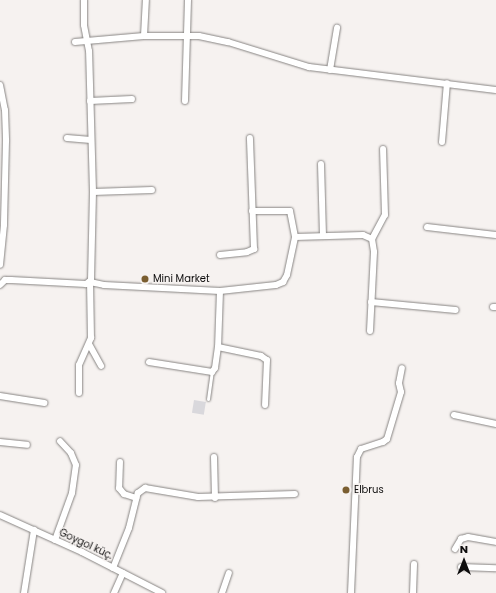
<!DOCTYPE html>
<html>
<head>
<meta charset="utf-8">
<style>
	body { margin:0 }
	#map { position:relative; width:496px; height:593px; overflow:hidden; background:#f6f2f0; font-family:Poppins,sans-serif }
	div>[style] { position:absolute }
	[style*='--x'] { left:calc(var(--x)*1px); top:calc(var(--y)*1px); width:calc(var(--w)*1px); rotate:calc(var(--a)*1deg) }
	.building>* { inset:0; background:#d9d8dc; transform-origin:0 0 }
	.roads { filter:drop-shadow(0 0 1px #878482) drop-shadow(0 0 1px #878482) }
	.service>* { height:3px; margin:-1.5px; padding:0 1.5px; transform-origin:1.5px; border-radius:1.5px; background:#fff }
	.minor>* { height:6px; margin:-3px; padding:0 3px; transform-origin:3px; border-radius:3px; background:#fff }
	.dots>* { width:11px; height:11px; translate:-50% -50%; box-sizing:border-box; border:2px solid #f6f2f0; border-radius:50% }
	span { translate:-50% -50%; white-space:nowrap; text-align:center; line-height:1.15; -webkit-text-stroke:3px #f6f2f0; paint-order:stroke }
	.poi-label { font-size:10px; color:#0d0c0c }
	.left { translate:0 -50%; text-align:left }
	.street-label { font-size:10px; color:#0d0c0c }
	.north { position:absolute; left:444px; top:541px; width:40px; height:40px; -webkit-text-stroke:3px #f6f2f0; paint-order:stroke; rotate:0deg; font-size:11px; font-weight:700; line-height:16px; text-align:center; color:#0d0c0c }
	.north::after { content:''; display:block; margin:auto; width:14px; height:18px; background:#0d0c0c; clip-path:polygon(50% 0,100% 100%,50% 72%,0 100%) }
</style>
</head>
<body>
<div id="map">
	<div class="building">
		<i style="left:194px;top:400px;width:12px;height:13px;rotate:9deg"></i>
	</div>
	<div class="roads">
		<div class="service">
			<i style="--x:208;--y:399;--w:27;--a:-82"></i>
		</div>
		<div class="minor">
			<i style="--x:144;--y:36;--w:36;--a:-87"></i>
			<i style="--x:75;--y:42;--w:69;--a:-5"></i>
			<i style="--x:144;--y:36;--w:55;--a:0"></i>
			<i style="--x:199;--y:36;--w:30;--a:12"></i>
			<i style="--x:228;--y:42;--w:85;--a:17.2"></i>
			<i style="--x:309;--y:67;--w:188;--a:7"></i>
			<i style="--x:330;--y:70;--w:43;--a:-80.5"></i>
			<i style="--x:0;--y:85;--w:25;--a:79"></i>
			<i style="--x:5;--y:110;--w:31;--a:88"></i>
			<i style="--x:6;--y:141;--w:84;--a:91.4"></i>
			<i style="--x:4;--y:225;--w:40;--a:95.7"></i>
			<i style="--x:90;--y:101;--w:42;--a:-2.7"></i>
			<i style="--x:185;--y:101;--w:101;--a:-88.3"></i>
			<i style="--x:67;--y:138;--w:24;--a:5"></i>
			<i style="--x:442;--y:142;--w:59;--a:-85.2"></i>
			<i style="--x:321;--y:164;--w:72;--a:88.4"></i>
			<i style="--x:93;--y:192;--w:59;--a:-1.9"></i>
			<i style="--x:252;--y:211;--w:38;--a:0"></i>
			<i style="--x:290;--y:211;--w:26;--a:79"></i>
			<i style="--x:427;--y:227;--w:69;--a:6.6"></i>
			<i style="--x:372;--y:239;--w:27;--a:-62"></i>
			<i style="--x:385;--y:215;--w:66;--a:-91.7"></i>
			<i style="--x:220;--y:255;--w:27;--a:-6"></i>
			<i style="--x:247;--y:252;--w:8;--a:-23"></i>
			<i style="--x:254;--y:249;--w:111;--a:-92.1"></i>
			<i style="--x:0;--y:285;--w:7;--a:-45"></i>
			<i style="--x:5;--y:280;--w:6;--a:0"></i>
			<i style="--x:11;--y:280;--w:75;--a:3.1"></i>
			<i style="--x:86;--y:284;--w:6;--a:-39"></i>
			<i style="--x:91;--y:280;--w:88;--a:-88.7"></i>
			<i style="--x:93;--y:192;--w:141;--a:-91.6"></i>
			<i style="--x:89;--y:51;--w:26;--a:-101"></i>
			<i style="--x:84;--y:25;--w:25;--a:-90"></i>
			<i style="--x:220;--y:291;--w:56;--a:92"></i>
			<i style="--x:218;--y:347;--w:44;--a:11.8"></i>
			<i style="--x:261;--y:356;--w:7;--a:34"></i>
			<i style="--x:267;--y:360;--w:45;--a:92.5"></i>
			<i style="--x:371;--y:302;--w:85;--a:5.4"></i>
			<i style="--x:493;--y:307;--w:3;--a:0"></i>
			<i style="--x:89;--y:344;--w:25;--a:61"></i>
			<i style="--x:149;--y:362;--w:64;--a:9"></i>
			<i style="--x:212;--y:372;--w:5;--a:-53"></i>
			<i style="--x:215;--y:368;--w:21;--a:-82"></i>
			<i style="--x:79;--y:393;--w:28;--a:-90"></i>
			<i style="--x:79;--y:365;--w:30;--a:-66"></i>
			<i style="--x:91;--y:338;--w:56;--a:-91"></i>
			<i style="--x:90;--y:282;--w:14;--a:12"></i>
			<i style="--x:104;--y:285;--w:116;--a:3"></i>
			<i style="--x:220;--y:291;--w:56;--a:-6.1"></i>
			<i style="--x:276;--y:285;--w:8;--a:-23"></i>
			<i style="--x:283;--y:282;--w:8;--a:-60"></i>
			<i style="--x:287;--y:275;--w:39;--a:-78"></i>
			<i style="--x:295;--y:237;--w:68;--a:-1.7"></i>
			<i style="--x:363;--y:235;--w:10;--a:24"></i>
			<i style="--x:372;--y:239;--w:13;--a:81"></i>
			<i style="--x:374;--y:252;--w:79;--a:92.9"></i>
			<i style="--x:0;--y:396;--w:45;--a:9"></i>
			<i style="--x:454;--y:415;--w:43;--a:12.1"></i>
			<i style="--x:0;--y:442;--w:27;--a:6"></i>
			<i style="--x:214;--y:457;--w:41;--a:88.6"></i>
			<i style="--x:120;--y:462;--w:26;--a:92"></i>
			<i style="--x:119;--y:488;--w:8;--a:50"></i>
			<i style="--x:124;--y:494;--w:13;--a:18"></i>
			<i style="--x:0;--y:515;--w:90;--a:24.3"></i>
			<i style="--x:82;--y:552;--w:90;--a:27.1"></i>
			<i style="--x:55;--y:540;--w:50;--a:-70.1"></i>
			<i style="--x:72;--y:493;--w:28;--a:-82"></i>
			<i style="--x:76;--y:465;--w:13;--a:-113"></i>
			<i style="--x:71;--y:453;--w:16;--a:-133"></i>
			<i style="--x:455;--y:549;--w:12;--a:-59"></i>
			<i style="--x:461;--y:539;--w:7;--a:-16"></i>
			<i style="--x:468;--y:537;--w:28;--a:10"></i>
			<i style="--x:461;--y:567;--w:35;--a:2"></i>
			<i style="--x:113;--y:568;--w:43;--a:-68.2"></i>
			<i style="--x:129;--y:528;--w:36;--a:-76"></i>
			<i style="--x:138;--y:493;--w:9;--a:-36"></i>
			<i style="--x:145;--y:488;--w:54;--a:9.6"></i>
			<i style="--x:198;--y:497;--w:97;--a:-1.8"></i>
			<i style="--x:24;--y:593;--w:64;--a:-81"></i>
			<i style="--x:114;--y:593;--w:22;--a:-66"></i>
			<i style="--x:222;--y:593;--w:21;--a:-71"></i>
			<i style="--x:351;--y:593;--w:136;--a:-87.5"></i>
			<i style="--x:357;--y:457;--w:9;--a:-63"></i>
			<i style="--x:361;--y:449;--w:23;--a:-18"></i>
			<i style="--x:383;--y:442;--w:5;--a:-37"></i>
			<i style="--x:387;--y:439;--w:49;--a:-73.4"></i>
			<i style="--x:401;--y:392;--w:9;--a:-103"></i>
			<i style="--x:399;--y:383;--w:15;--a:-79"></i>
			<i style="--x:413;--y:593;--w:29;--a:-88"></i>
		</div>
	</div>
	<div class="dots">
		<i style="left:145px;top:279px;background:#7a5e30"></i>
		<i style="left:346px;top:490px;background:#7a5e30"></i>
	</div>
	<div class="poi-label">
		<span class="left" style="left:153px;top:279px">Mini Market</span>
		<span class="left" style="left:354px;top:490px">Elbrus</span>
	</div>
	<div class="street-label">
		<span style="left:86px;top:544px;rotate:25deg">Goygol küç.</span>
	</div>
	<div class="north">N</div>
</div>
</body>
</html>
